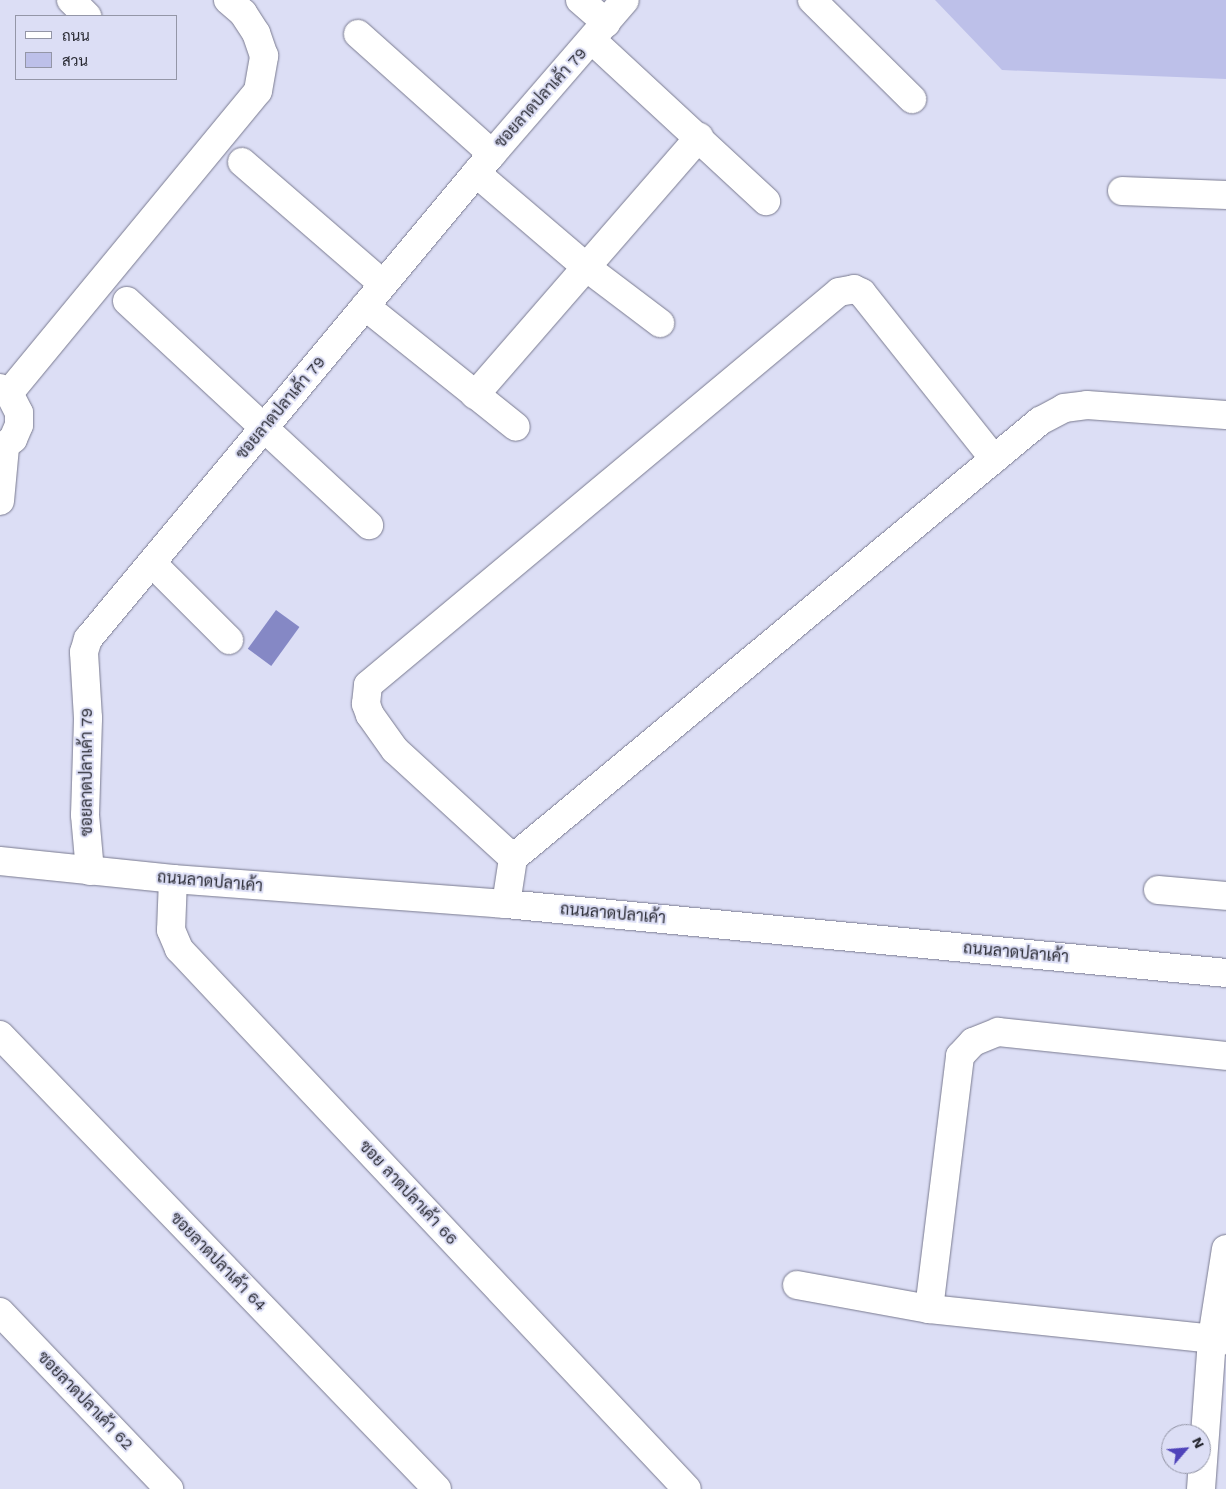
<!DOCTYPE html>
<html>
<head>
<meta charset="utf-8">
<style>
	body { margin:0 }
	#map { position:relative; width:1226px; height:1489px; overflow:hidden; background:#dcdef5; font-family:"Work Sans",Sarabun,sans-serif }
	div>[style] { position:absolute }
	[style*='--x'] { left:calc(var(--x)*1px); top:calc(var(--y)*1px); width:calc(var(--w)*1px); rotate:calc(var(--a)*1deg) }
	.green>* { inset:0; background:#bdc0e9 }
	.water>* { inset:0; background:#8588c5; transform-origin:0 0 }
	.roads { filter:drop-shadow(0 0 1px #797a8f) drop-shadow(0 0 1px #797a8f) }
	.minor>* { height:28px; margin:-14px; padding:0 14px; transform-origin:14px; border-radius:14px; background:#fff }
	.major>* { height:28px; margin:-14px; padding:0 14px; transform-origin:14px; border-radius:14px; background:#fff }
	span { translate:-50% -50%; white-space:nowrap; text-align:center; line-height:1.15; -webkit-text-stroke:4px #dcdef5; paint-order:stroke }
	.street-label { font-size:16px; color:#292a33 }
	.legend { position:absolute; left:15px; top:15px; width:162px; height:65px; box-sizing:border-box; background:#dcdef5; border:1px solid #9496a7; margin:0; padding:6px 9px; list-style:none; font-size:15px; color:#292a33 }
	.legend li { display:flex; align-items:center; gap:10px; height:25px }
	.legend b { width:25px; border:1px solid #9496a7 }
	.north { position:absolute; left:1161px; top:1424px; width:50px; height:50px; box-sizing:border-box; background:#dcdef5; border:1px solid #9496a7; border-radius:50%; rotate:63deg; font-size:14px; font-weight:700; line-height:20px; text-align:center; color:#292a33 }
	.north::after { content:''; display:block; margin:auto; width:18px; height:22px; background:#4f43ba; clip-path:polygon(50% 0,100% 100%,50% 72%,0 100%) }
</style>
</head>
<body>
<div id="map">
	<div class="green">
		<i style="clip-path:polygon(935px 0,1226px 0,1226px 79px,1002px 70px)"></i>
	</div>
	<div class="water">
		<i style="left:276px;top:610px;width:29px;height:48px;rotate:36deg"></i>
	</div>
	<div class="roads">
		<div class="minor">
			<i style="--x:71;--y:0;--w:23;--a:45"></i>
			<i style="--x:580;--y:0;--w:35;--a:41"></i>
			<i style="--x:812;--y:0;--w:141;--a:44.7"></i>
			<i style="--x:358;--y:34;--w:180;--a:41.8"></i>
			<i style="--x:593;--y:41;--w:236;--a:42.8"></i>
			<i style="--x:242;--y:162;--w:186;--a:40.9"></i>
			<i style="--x:476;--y:173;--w:145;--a:40.5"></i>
			<i style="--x:586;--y:267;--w:93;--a:37.1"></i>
			<i style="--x:1122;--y:191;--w:104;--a:2.2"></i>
			<i style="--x:127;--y:301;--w:330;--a:42.8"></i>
			<i style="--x:365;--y:306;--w:193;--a:38.7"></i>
			<i style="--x:0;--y:388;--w:10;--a:29"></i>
			<i style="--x:9;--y:393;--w:22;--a:63"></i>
			<i style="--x:19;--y:413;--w:12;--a:90"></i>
			<i style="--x:19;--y:425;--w:15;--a:113"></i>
			<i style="--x:13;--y:439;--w:16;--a:142"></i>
			<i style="--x:9;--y:393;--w:391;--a:-50.5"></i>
			<i style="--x:258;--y:91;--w:36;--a:-80"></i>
			<i style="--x:264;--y:56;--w:24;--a:-109"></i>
			<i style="--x:256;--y:33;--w:24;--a:-123"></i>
			<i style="--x:243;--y:13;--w:20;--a:-139"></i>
			<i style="--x:475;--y:395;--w:342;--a:-49"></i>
			<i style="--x:0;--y:501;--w:54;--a:-84.7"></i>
			<i style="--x:152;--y:563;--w:109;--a:45"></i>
			<i style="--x:513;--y:858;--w:160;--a:-137.5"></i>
			<i style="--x:395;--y:750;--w:43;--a:-125.5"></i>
			<i style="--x:370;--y:715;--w:12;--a:-110"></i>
			<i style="--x:366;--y:704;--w:19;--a:-84"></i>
			<i style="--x:368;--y:685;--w:613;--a:-39.84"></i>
			<i style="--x:839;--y:292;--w:15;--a:-11"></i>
			<i style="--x:854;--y:289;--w:9;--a:27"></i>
			<i style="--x:862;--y:293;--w:212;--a:51.5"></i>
			<i style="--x:90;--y:871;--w:56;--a:-95.1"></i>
			<i style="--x:85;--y:815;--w:97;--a:-88.2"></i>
			<i style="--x:88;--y:718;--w:66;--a:-93.5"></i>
			<i style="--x:84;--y:652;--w:14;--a:-73"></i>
			<i style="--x:88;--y:639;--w:631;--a:-50.21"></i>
			<i style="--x:492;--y:154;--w:203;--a:-49.2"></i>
			<i style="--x:173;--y:879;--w:51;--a:92.2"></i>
			<i style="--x:171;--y:930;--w:21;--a:67"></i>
			<i style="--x:179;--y:949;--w:741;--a:46.75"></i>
			<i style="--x:1158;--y:890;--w:68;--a:5"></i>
			<i style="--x:506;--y:904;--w:47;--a:-81.3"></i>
			<i style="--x:513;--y:858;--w:685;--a:-39.67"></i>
			<i style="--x:1040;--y:421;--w:27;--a:-28"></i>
			<i style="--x:1064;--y:408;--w:23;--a:-7"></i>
			<i style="--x:1087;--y:405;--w:139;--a:4.1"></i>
			<i style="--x:0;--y:1035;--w:630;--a:46.09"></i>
			<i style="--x:797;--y:1285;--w:134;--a:10.3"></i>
			<i style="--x:929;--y:1309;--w:299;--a:6"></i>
			<i style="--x:929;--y:1309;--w:255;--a:-83"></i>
			<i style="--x:960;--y:1056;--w:19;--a:-47"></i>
			<i style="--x:973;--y:1042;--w:27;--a:-22"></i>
			<i style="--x:998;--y:1032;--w:229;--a:6"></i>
			<i style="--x:0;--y:1312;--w:245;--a:46.3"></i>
			<i style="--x:1201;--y:1489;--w:151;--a:-85.8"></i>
			<i style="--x:1212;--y:1338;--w:90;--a:-81.1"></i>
		</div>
		<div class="major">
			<i style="--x:0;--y:861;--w:174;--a:5.9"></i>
			<i style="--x:173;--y:879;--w:334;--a:4.3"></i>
			<i style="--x:506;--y:904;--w:723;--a:5.47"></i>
		</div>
	</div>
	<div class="street-label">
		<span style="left:541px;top:98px;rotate:-48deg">ซอยลาดปลาเค้า 79</span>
		<span style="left:281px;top:408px;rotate:-50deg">ซอยลาดปลาเค้า 79</span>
		<span style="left:87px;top:772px;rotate:-90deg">ซอยลาดปลาเค้า 79</span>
		<span style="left:210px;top:882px;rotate:5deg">ถนนลาดปลาเค้า</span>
		<span style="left:613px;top:914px;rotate:5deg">ถนนลาดปลาเค้า</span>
		<span style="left:1016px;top:953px;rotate:5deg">ถนนลาดปลาเค้า</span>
		<span style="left:408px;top:1193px;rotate:47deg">ซอย ลาดปลาเค้า 66</span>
		<span style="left:218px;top:1262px;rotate:46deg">ซอยลาดปลาเค้า 64</span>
		<span style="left:85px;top:1401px;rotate:46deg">ซอยลาดปลาเค้า 62</span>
	</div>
	<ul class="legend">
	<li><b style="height:6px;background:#fff"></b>ถนน</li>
	<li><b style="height:14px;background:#bdc0e9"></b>สวน</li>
	</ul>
	<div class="north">N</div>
</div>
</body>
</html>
